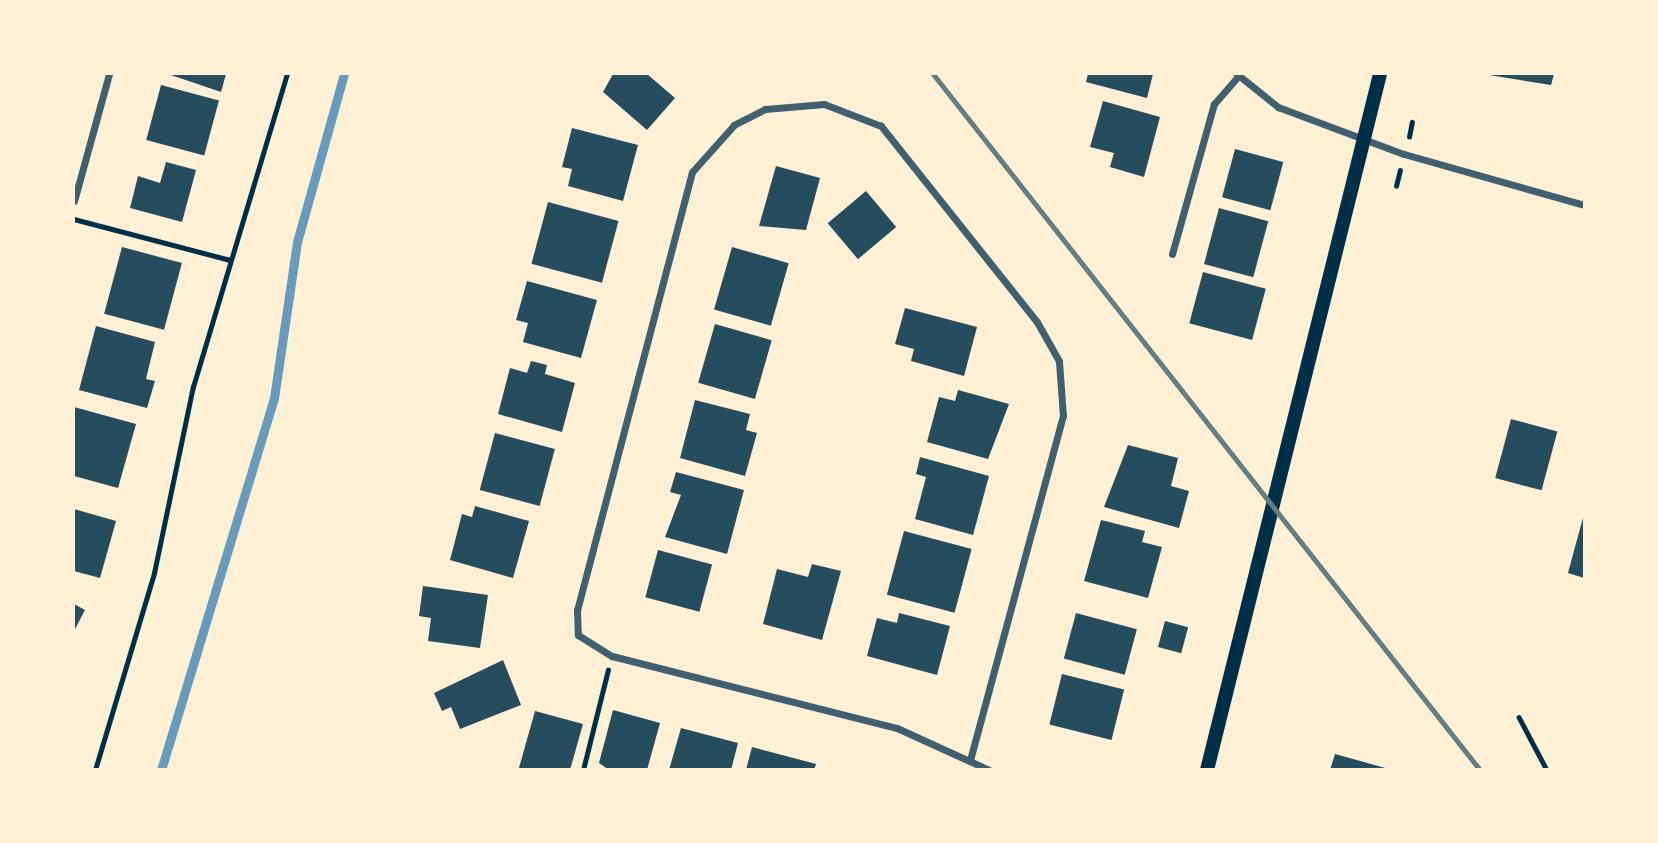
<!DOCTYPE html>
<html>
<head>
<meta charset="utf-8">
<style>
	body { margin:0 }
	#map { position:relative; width:1658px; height:843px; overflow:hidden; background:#fdf0d5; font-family:"Titillium Web",sans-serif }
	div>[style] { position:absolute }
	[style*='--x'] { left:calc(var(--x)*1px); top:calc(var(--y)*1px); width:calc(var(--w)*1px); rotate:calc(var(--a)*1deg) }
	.stream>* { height:9px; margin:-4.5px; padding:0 4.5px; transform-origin:4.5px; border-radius:4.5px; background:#669bbc }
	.building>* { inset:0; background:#264d5e; transform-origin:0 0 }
	.path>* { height:4.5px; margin:-2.25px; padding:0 2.25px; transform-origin:2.25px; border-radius:2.25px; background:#003049 }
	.minor>* { height:7px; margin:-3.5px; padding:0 3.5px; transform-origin:3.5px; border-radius:3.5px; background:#3f606c }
	.secondary>* { height:14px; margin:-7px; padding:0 7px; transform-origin:7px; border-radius:7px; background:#003049 }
	.rail>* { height:5px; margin:-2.5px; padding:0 2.5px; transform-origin:2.5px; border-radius:2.5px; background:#657d81 }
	span { translate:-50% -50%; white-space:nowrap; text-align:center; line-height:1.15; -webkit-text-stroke:7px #fdf0d5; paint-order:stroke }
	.frame { position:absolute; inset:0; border:75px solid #fdf0d5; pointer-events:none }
</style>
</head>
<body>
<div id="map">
	<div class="stream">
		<i style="--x:161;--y:770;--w:389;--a:-73.1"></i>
		<i style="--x:274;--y:398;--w:158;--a:-81.6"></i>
		<i style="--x:297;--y:242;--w:174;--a:-74.4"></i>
	</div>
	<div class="building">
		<i style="clip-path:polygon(168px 74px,226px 74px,221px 92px)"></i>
		<i style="clip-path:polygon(613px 74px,647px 74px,675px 98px,647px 130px,603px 92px)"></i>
		<i style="clip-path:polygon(1088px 74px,1153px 74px,1147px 98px,1086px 82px)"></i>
		<i style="clip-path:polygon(1483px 74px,1554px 74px,1551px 85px)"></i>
		<i style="left:161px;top:85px;width:60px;height:57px;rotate:15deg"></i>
		<i style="clip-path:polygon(1103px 101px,1160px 117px,1144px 177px,1110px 167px,1114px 153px,1090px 147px)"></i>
		<i style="clip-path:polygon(572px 128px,638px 145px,623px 201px,568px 186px,572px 169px,562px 167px)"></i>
		<i style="left:1235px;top:149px;width:50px;height:50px;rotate:15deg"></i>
		<i style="clip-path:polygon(166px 162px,196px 170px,182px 222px,130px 208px,138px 176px,160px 183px)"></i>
		<i style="clip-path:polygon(776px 166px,820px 178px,806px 230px,759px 226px)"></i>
		<i style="left:866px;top:191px;width:47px;height:50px;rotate:50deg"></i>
		<i style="left:548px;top:202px;width:73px;height:64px;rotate:15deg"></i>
		<i style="left:1219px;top:208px;width:51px;height:58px;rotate:15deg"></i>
		<i style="left:122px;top:247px;width:62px;height:69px;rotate:15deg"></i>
		<i style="left:732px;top:247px;width:59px;height:65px;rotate:16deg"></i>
		<i style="left:1203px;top:272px;width:65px;height:53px;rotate:15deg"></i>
		<i style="clip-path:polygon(527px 281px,597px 300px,581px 358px,523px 342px,528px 323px,516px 320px)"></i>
		<i style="clip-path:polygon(905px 308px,977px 327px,964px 376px,911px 361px,914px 349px,895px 344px)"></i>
		<i style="left:715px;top:324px;width:59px;height:61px;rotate:16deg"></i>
		<i style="clip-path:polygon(96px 326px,155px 342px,146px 379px,155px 381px,147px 408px,79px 390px)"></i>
		<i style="clip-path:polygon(531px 361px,547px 365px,545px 374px,575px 383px,562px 432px,498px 414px,510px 368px,527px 373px)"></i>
		<i style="clip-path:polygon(958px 390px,1009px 404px,988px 459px,927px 442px,939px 397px,955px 401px)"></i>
		<i style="clip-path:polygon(695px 400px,750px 414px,746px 430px,757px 433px,745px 476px,680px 458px)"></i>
		<i style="clip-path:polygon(74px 407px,136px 424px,118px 488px,74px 476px)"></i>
		<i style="left:1511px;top:419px;width:48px;height:61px;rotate:15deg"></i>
		<i style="left:495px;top:433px;width:62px;height:59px;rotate:15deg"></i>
		<i style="clip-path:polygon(1128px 445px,1178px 458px,1171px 486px,1189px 491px,1179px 528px,1104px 507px)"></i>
		<i style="clip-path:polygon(920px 457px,989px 476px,973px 535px,915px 519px,926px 477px,916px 474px)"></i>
		<i style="clip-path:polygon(676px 472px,744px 490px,727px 554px,665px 537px,681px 495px,670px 492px)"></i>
		<i style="clip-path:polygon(475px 506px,529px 521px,513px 578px,450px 560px,462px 514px,472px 517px)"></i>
		<i style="clip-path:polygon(74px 509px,116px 521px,100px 578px,74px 571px)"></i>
		<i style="clip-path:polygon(1584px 514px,1584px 578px,1568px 573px)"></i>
		<i style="clip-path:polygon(1101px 520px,1145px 531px,1142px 542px,1162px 547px,1148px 598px,1084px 581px)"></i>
		<i style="left:904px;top:531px;width:70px;height:66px;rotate:15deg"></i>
		<i style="left:658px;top:550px;width:56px;height:49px;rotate:15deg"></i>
		<i style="clip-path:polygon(812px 564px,841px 571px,822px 640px,763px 624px,777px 569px,808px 577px)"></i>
		<i style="clip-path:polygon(423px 586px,488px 595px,480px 648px,428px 641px,431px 618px,419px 616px)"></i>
		<i style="clip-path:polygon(74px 604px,85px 610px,74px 631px)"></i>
		<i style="clip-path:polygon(899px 613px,950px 626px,937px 675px,867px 656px,877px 618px,897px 623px)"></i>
		<i style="left:1076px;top:613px;width:63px;height:47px;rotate:15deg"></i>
		<i style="left:1165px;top:621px;width:24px;height:27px;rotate:15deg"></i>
		<i style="clip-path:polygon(503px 660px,521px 705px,460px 729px,451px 707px,442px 711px,434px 693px)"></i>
		<i style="left:1062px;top:674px;width:64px;height:52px;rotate:14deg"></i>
		<i style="clip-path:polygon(613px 710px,660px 723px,647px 770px,609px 770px,599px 763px)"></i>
		<i style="clip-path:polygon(535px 711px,583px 724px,570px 770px,519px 768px)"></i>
		<i style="clip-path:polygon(681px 728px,738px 743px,731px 770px,669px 770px)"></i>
		<i style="clip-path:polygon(752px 747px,816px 764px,814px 770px,746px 770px)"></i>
		<i style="clip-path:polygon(1335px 754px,1389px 769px,1389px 770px,1330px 770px)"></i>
	</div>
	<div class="path">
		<i style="--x:1409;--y:137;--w:15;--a:-79"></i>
		<i style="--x:1396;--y:186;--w:16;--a:-76"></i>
		<i style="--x:74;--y:219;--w:161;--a:14.7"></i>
		<i style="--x:1519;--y:717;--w:60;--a:62.2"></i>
		<i style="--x:95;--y:770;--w:206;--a:-73.3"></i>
		<i style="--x:154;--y:573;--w:190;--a:-78.2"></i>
		<i style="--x:193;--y:387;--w:327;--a:-73.3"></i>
		<i style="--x:583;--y:770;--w:103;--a:-76"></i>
	</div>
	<div class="minor">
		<i style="--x:1237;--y:74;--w:53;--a:38.8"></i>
		<i style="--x:1278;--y:107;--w:134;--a:20.5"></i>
		<i style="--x:1404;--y:154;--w:187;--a:15.8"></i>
		<i style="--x:74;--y:201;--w:132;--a:-74.6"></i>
		<i style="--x:1172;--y:254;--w:156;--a:-74.4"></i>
		<i style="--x:1214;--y:104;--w:38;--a:-49"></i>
		<i style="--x:970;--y:760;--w:356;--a:-74.9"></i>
		<i style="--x:1063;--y:416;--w:55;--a:-94.2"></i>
		<i style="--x:1059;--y:361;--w:45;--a:-119.4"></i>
		<i style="--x:1037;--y:322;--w:251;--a:-128.5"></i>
		<i style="--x:881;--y:126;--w:61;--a:-158.9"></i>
		<i style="--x:824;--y:104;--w:59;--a:175.2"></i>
		<i style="--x:765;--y:109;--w:35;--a:153"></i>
		<i style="--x:734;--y:125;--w:63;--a:131.8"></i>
		<i style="--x:692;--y:172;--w:453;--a:104.7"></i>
		<i style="--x:577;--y:610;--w:25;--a:88"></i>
		<i style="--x:578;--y:635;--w:40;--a:32"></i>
		<i style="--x:612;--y:656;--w:294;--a:14.2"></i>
		<i style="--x:897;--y:728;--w:101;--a:24.5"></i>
	</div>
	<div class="secondary">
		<i style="--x:1207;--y:770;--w:717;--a:-76.04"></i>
	</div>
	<div class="rail">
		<i style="--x:933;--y:74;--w:885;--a:51.84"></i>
	</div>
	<div class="frame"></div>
</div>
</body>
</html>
